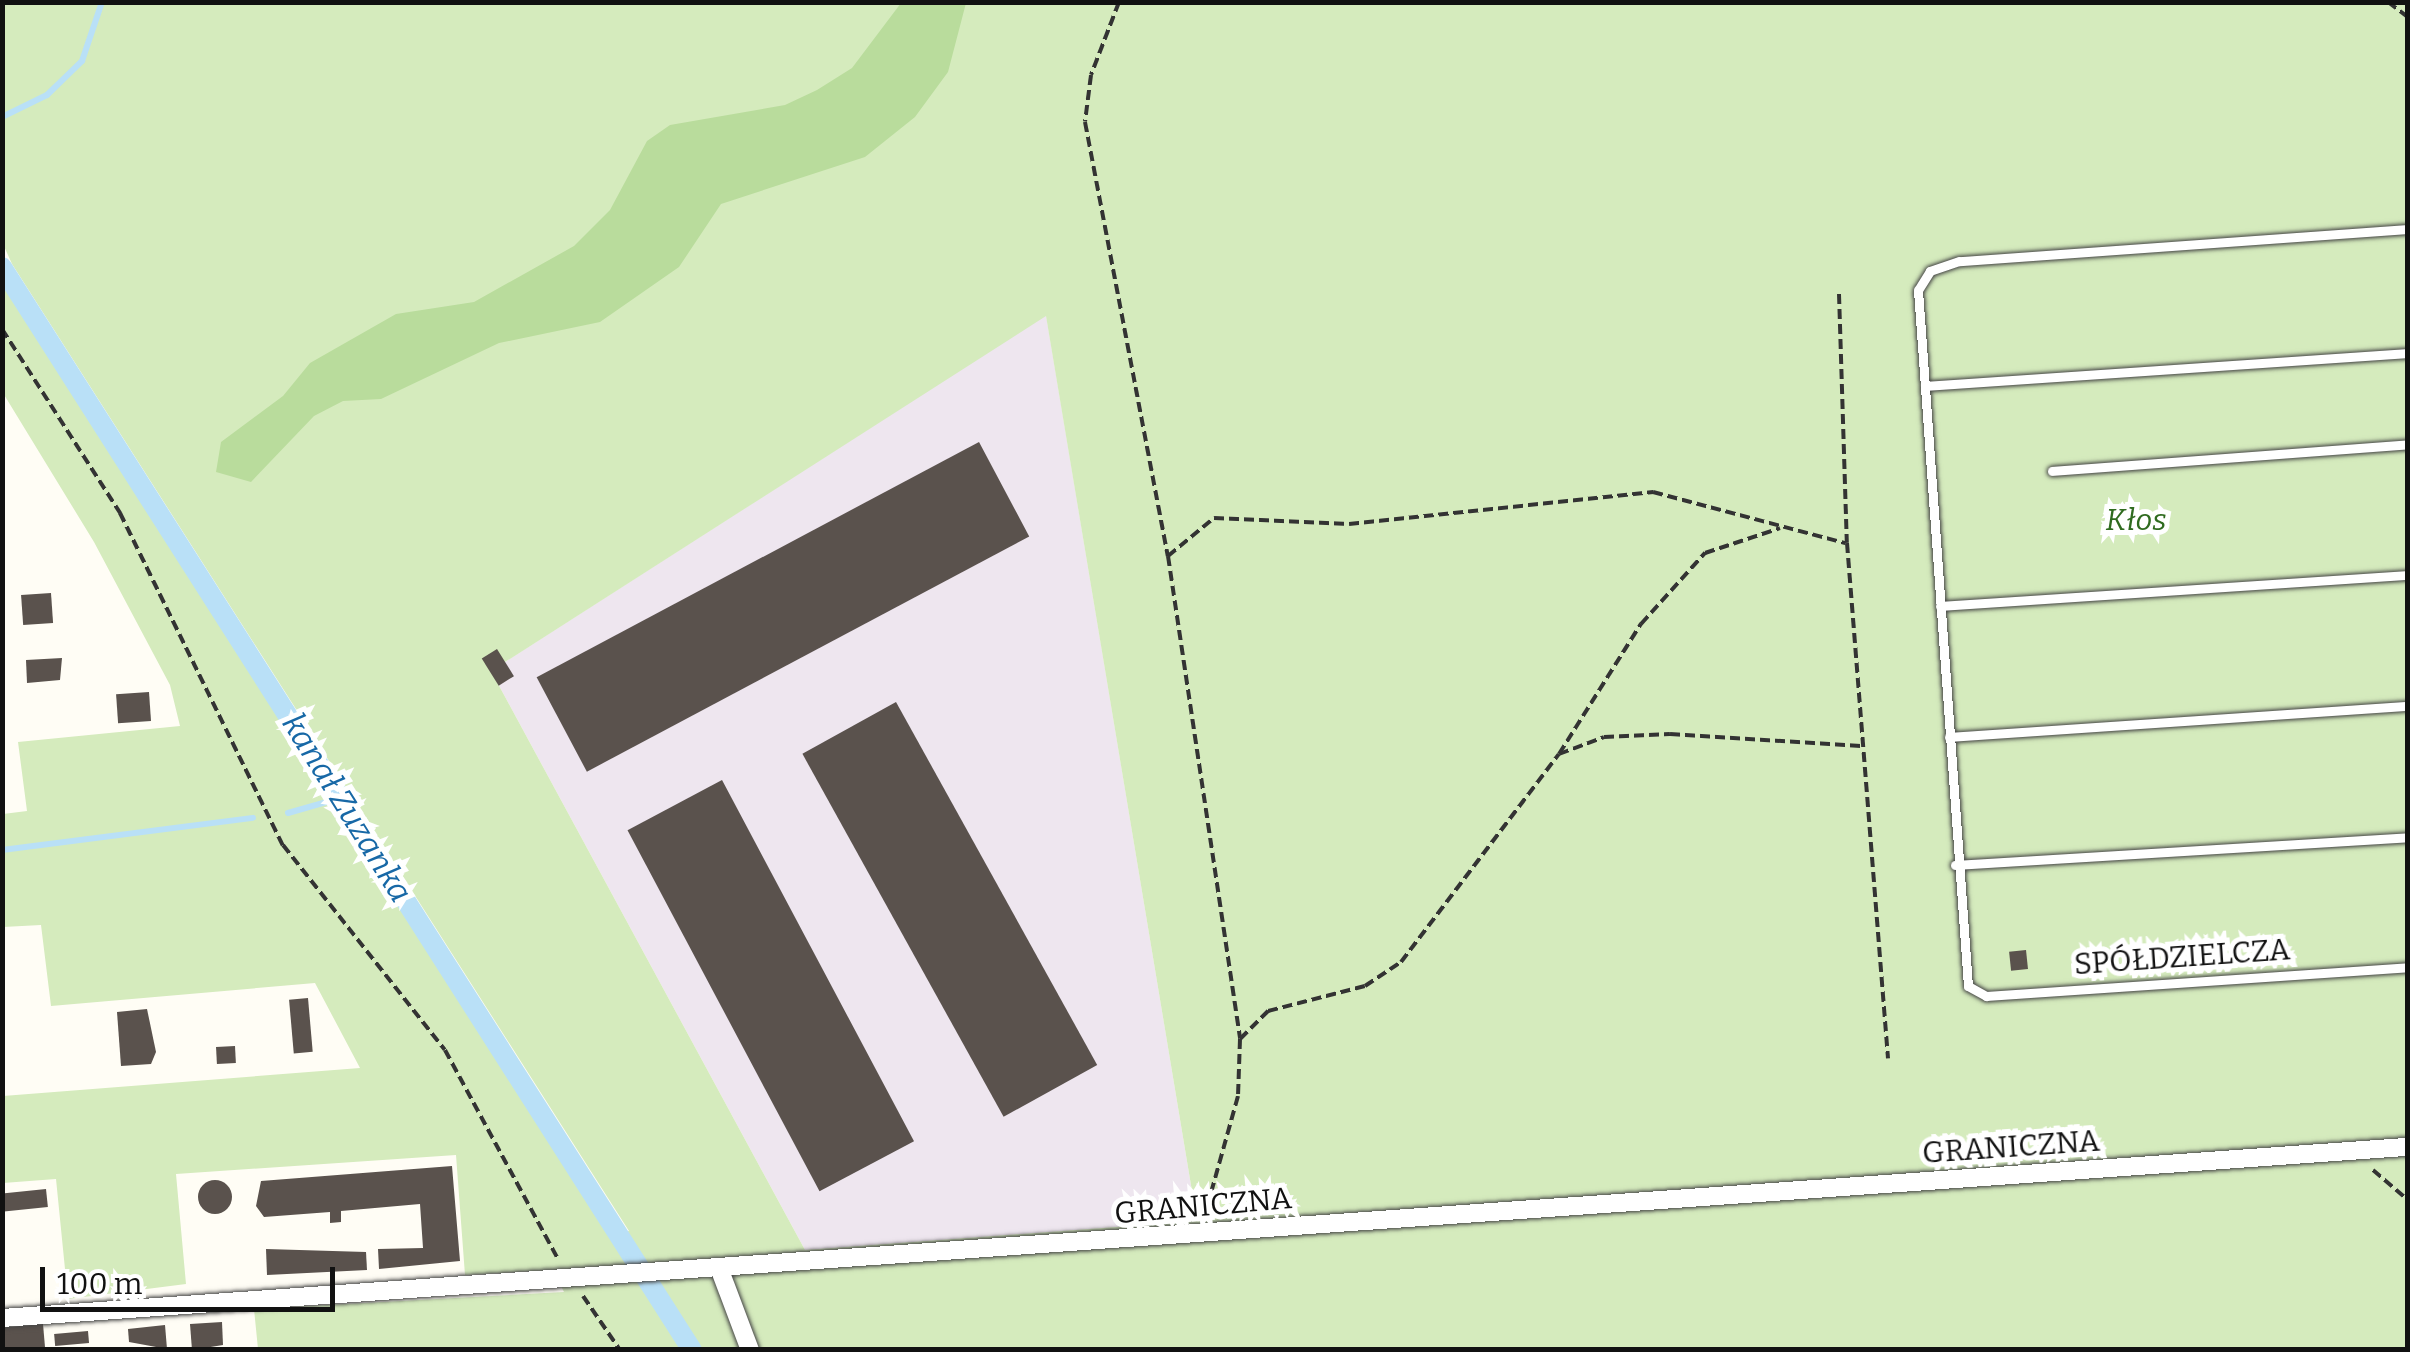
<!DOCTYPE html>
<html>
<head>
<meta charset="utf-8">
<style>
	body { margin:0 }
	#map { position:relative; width:2410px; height:1352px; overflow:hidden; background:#fffdf5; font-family:Bitter,serif }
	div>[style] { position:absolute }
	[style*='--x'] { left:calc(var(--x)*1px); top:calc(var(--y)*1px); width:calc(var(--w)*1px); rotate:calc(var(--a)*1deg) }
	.industrial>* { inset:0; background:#eee6ef }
	.green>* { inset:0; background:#d5ebbd }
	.forest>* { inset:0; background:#b9dc9c }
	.stream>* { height:6px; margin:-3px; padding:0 3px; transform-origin:3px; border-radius:3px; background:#b9e0f7 }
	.canal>* { height:20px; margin:-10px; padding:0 10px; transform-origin:10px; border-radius:10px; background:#b9e0f7 }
	.building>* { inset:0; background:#5a524d; transform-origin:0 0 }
	.round { border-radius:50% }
	.path>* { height:4px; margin-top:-2px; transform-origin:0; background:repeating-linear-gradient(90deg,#333 0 10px,transparent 0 15px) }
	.roads { filter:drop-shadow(0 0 2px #444) drop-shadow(0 0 2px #444) }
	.lane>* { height:9px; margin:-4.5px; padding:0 4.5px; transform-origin:4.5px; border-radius:4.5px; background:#fff }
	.street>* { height:18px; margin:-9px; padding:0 9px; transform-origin:9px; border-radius:9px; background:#fff }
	span { translate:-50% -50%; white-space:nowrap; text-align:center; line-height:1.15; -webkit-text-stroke:10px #fff; paint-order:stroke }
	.park-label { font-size:30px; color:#2f6b1f; font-style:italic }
	.street-label { font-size:30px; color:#111 }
	.water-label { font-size:32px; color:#1768a6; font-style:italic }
	.frame { position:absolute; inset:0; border:5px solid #111; pointer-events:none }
	.scale { position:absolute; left:40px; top:1267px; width:295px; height:45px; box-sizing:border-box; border:5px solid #111; border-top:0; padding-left:12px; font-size:30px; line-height:35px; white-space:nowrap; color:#111; -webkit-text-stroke:8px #fff; paint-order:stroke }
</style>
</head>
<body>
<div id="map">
	<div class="industrial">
		<i style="clip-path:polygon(1046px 315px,1197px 1221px,805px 1250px,491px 671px)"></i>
	</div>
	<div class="green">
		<i style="clip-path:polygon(evenodd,3px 3px,2407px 3px,2407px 1349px,258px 1349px,254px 1309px,564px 1292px,553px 1270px,465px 1275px,456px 1155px,176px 1174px,186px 1284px,68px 1299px,56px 1179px,3px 1183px,3px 1096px,360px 1068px,315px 983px,51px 1006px,41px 925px,3px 927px,3px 814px,27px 811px,18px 742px,180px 726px,170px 685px,94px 542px,3px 393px,2px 283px,612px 1233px,629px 1231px,12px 264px,3px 244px,3px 3px,1046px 316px,1197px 1221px,805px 1250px,491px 671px,1046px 316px)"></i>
	</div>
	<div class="forest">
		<i style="clip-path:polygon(901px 3px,966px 3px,948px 72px,915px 117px,865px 157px,721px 204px,679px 267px,600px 322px,499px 343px,381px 399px,343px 401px,314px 416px,251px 482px,216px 472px,221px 442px,283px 396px,310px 363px,396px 314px,474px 302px,574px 246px,610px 210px,647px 141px,670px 125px,785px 105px,817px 90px,852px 68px)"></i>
	</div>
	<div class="stream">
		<i style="--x:2;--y:117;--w:50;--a:-26.1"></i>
		<i style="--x:47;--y:95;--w:49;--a:-44.2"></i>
		<i style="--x:82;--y:61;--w:62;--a:-71.3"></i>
		<i style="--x:288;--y:813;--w:54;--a:-16.1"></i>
		<i style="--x:2;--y:850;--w:253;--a:-7.3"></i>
	</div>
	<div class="canal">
		<i style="--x:2;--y:267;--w:1284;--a:57.5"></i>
	</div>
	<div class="building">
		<i style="left:979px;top:442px;width:107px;height:501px;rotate:62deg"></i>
		<i style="left:51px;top:593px;width:30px;height:30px;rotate:86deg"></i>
		<i style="left:497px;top:649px;width:32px;height:18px;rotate:58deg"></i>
		<i style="clip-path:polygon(62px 658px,60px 680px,27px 683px,26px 660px)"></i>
		<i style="left:149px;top:692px;width:29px;height:33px;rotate:86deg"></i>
		<i style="left:896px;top:702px;width:415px;height:107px;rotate:61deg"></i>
		<i style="left:722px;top:780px;width:409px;height:107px;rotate:62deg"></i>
		<i style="left:2026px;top:950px;width:19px;height:17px;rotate:84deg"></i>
		<i style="left:308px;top:998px;width:54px;height:19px;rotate:85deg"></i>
		<i style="clip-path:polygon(147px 1009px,156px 1052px,151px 1064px,121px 1066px,117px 1012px)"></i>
		<i style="left:235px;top:1046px;width:17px;height:19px;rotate:87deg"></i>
		<i style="clip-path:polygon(452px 1166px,460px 1261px,379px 1269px,378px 1249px,423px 1248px,420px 1204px,341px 1211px,341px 1222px,330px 1223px,330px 1212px,264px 1217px,256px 1206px,261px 1181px)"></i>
		<i class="round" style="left:198px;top:1180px;width:34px;height:34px"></i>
		<i style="left:46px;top:1189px;width:18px;height:44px;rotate:84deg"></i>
		<i style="clip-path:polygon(266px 1249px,366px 1252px,367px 1270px,267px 1275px)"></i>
		<i style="clip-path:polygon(222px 1322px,223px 1345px,192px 1350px,190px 1324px)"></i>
		<i style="left:43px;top:1324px;width:24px;height:41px;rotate:85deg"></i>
		<i style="clip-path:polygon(165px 1325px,167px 1349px,129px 1342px,128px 1329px)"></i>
		<i style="left:88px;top:1331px;width:12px;height:34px;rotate:85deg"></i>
	</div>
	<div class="path">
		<i style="--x:1119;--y:2;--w:78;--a:111"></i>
		<i style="--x:1091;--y:75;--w:47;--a:97.3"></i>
		<i style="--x:1085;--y:122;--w:442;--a:79.2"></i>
		<i style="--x:1168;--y:556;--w:488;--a:81.5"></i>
		<i style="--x:1240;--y:1039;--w:57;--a:92"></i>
		<i style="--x:1238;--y:1096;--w:123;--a:105.6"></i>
		<i style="--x:2388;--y:2;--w:25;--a:37"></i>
		<i style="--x:1839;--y:294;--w:249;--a:88.2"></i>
		<i style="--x:1847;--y:543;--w:517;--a:85.45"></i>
		<i style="--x:2;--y:329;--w:219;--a:57.3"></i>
		<i style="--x:120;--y:513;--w:370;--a:63.9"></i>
		<i style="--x:283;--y:845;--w:261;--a:51.7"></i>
		<i style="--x:445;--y:1050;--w:238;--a:61.6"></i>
		<i style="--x:1168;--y:556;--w:60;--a:-39.6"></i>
		<i style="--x:1214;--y:518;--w:135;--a:2.5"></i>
		<i style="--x:1349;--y:524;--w:306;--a:-6"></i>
		<i style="--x:1653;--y:492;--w:199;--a:14.9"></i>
		<i style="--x:1559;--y:754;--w:48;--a:-20.7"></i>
		<i style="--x:1604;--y:737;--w:66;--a:-2.6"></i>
		<i style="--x:1670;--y:734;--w:191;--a:3.6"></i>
		<i style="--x:1240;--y:1039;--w:40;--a:-45"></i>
		<i style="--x:1268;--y:1011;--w:100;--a:-14.5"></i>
		<i style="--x:1365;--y:986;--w:43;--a:-33.7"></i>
		<i style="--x:1401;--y:962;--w:261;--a:-52.8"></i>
		<i style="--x:1559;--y:754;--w:154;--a:-57.8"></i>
		<i style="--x:1641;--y:624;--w:96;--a:-48"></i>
		<i style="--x:1705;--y:553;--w:79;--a:-18.4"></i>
		<i style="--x:2373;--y:1170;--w:46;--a:40.6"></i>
		<i style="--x:583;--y:1296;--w:65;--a:55.6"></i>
	</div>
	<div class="roads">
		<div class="lane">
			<i style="--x:2408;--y:229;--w:450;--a:175.9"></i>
			<i style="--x:1959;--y:261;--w:31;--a:161"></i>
			<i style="--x:1930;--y:271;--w:22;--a:122"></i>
			<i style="--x:1918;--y:290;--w:698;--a:85.89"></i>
			<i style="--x:1968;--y:986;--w:21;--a:29"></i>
			<i style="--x:1986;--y:996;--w:423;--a:-3.9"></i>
			<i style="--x:1925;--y:386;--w:484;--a:-3.9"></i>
			<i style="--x:2052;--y:471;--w:357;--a:-4.3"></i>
			<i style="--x:1940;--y:606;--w:469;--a:-3.8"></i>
			<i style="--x:1949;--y:737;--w:460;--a:-3.9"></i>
			<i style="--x:1955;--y:865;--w:454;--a:-3.5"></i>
		</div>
		<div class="street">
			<i style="--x:721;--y:1273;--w:82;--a:69.4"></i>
			<i style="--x:2;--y:1318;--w:2412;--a:-4.07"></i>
		</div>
	</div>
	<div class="park-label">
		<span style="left:2136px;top:520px">Kłos</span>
	</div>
	<div class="street-label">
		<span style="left:2182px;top:957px;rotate:-4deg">SPÓŁDZIELCZA</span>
		<span style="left:2011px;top:1147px;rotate:-4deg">GRANICZNA</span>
		<span style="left:1203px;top:1206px;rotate:-5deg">GRANICZNA</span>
	</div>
	<div class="water-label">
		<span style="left:347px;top:808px;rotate:58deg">kanał Zuzanka</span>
	</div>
	<div class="frame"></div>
	<div class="scale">100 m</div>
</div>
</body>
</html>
